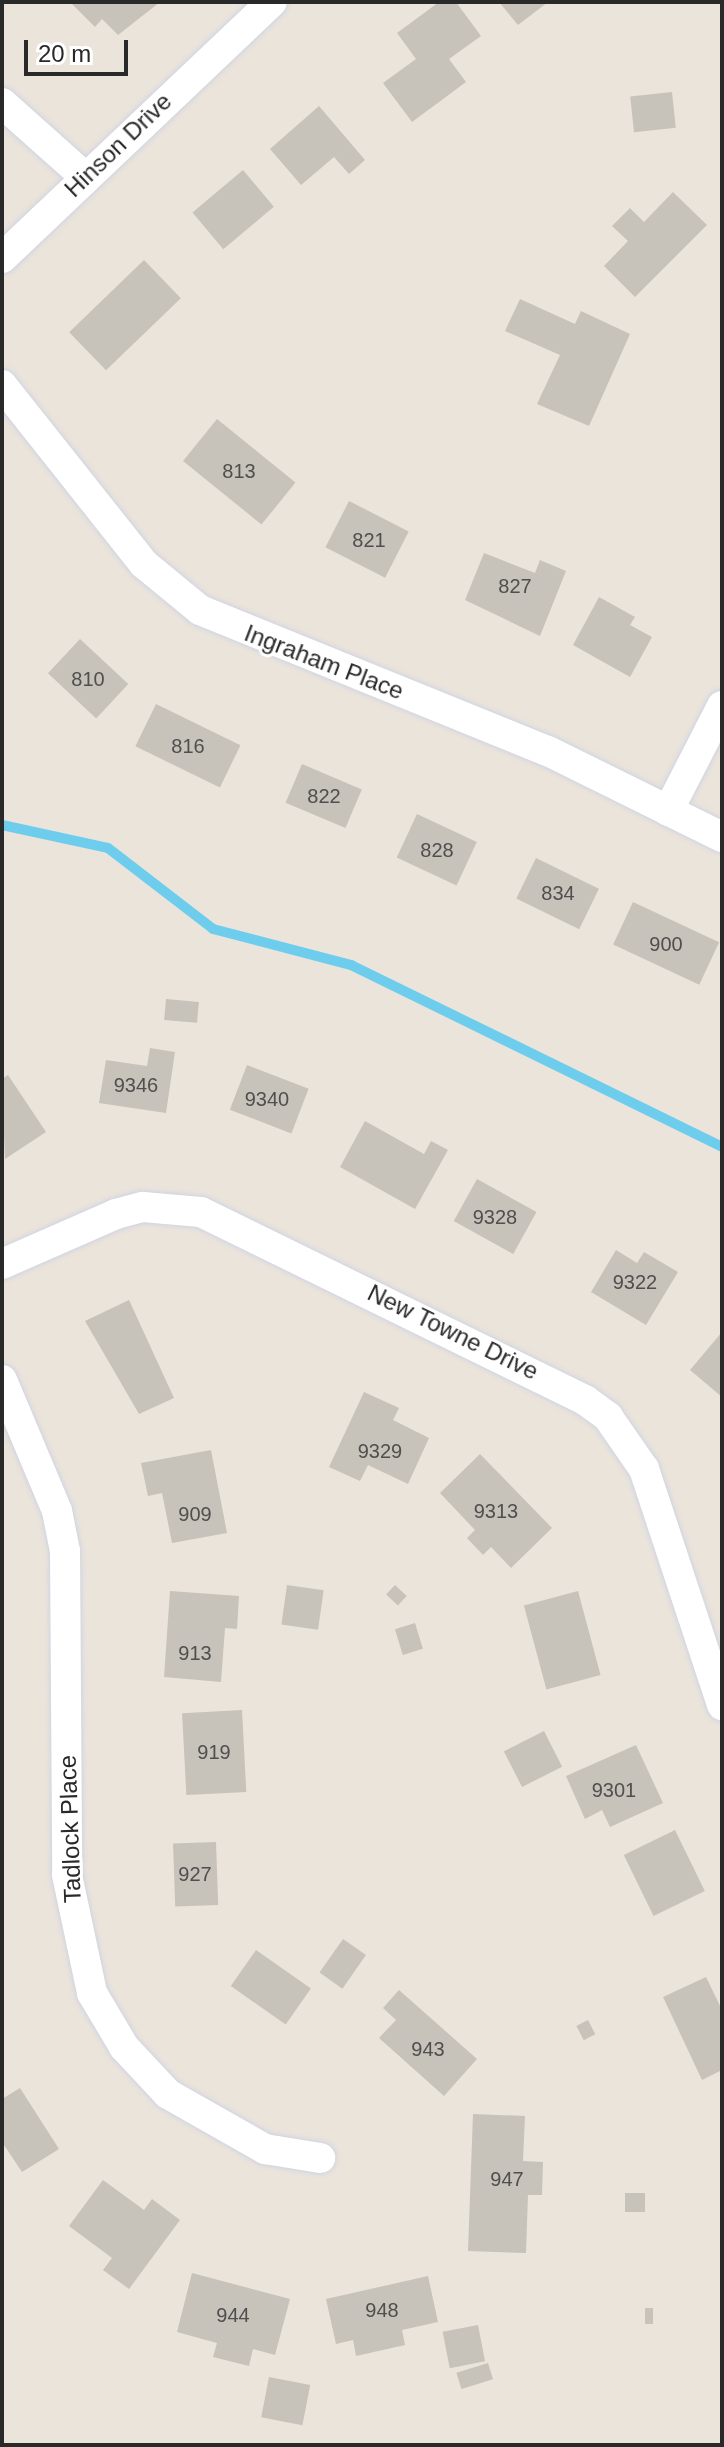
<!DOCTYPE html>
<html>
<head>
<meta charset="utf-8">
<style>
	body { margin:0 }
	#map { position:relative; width:724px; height:2447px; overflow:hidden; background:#ebe4db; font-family:Helvetica,sans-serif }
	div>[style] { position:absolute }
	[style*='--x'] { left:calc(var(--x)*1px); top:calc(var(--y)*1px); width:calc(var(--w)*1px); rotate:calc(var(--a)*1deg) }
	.stream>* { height:10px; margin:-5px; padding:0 5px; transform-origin:5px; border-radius:5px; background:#6ecded }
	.building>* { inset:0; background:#c7c2ba; transform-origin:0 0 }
	.roads { filter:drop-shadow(0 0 2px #d0d4e2) drop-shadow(0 0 2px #d0d4e2) }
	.minor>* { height:30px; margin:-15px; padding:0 15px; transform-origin:15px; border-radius:15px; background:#fff }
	span { translate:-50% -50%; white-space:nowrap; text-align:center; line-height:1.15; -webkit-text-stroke:6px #fff; paint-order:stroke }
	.number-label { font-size:20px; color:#504f4d }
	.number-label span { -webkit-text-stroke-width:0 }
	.street-label { font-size:24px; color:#292929 }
	.frame { position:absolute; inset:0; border:4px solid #292929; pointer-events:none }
	.scale { position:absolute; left:24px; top:40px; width:104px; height:36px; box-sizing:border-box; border:4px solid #292929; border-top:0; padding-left:10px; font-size:24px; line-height:28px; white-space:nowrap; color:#292929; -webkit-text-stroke:6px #fff; paint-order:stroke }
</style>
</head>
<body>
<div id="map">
	<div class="stream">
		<i style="--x:2;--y:825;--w:108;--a:12.2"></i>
		<i style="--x:108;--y:848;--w:133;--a:37.6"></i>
		<i style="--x:213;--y:929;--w:143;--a:14.6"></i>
		<i style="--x:351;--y:965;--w:413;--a:26.1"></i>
	</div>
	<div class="building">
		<i style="clip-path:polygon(70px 2px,160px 2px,118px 35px,102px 19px,95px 27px)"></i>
		<i style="clip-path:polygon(439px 2px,456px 2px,481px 36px,449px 59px,466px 82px,412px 122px,383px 83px,416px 59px,397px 33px)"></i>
		<i style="clip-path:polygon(499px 2px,548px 2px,518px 25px)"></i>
		<i style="left:672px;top:92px;width:36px;height:42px;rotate:84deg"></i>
		<i style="clip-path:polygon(319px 106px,365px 160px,349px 174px,334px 157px,301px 185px,270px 149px)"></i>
		<i style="left:243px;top:170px;width:48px;height:66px;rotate:50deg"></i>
		<i style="clip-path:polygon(673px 192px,707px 225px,635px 297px,604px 266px,628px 241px,612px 226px,630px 208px,644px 222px)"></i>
		<i style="left:144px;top:260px;width:53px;height:104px;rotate:46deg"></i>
		<i style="clip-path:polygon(520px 299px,575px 324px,581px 311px,630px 334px,589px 426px,537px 404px,560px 355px,505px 331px)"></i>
		<i style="left:217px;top:419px;width:101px;height:54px;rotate:39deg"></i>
		<i style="left:349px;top:501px;width:67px;height:52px;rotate:27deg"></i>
		<i style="clip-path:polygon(484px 553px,535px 573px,540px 560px,566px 571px,540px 636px,465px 600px)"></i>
		<i style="clip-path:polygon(599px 597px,635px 617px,630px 625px,652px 637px,630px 677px,573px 645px)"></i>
		<i style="left:80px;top:639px;width:66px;height:47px;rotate:43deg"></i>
		<i style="left:156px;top:704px;width:94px;height:47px;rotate:26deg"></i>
		<i style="left:302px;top:764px;width:65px;height:42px;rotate:23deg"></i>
		<i style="left:417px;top:814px;width:66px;height:48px;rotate:25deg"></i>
		<i style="left:536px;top:858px;width:70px;height:45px;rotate:26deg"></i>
		<i style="left:633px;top:902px;width:95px;height:47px;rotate:25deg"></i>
		<i style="left:166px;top:999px;width:33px;height:21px;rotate:5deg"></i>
		<i style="clip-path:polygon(150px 1048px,175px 1052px,166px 1113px,99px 1103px,106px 1060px,147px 1066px)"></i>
		<i style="left:247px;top:1065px;width:66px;height:48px;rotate:21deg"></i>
		<i style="clip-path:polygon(8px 1075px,46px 1132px,5px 1159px,2px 1079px)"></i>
		<i style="clip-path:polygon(365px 1121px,424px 1154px,431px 1141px,448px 1150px,415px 1209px,340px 1167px)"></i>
		<i style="left:477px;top:1179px;width:68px;height:48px;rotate:29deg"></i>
		<i style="clip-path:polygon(616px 1250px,637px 1263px,644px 1252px,678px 1272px,646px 1325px,591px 1292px)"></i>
		<i style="clip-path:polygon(129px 1300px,174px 1398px,139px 1414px,85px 1321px)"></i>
		<i style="clip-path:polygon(722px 1332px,722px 1397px,690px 1370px)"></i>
		<i style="clip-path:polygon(364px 1392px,399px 1408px,393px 1420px,429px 1438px,408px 1484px,368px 1465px,360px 1481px,329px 1467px)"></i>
		<i style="clip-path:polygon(211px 1450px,227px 1533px,172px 1543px,162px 1493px,148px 1496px,141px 1463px)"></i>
		<i style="clip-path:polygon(480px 1454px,552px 1528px,511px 1568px,491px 1547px,483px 1555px,467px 1538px,475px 1530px,440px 1493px)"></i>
		<i style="left:287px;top:1585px;width:37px;height:40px;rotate:8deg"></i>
		<i style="left:395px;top:1585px;width:16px;height:13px;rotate:43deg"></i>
		<i style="clip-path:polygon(170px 1591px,239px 1596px,237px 1629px,225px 1628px,221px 1682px,164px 1677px)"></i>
		<i style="left:578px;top:1591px;width:87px;height:56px;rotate:75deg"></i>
		<i style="left:415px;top:1623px;width:27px;height:21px;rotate:73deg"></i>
		<i style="left:242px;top:1710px;width:82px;height:60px;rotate:87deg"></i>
		<i style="left:544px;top:1731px;width:40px;height:45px;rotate:63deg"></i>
		<i style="clip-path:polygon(636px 1745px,663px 1803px,610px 1827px,602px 1810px,585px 1819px,566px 1776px)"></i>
		<i style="left:675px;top:1830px;width:68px;height:57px;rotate:64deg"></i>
		<i style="left:216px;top:1842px;width:63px;height:43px;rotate:88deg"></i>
		<i style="left:343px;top:1939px;width:28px;height:41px;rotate:35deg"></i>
		<i style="left:256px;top:1950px;width:67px;height:44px;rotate:35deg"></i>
		<i style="clip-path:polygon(706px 1977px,722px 2010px,722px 2070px,702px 2080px,663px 1997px)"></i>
		<i style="clip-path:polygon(399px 1990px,477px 2059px,444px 2096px,379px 2038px,396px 2020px,383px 2008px)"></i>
		<i style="left:588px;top:2020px;width:16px;height:13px;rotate:63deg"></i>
		<i style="clip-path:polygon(20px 2088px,59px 2149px,22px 2172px,2px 2142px,2px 2099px)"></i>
		<i style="clip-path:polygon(473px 2114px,525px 2116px,523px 2161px,543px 2162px,542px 2195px,528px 2195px,526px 2253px,468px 2251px)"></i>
		<i style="clip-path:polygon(103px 2180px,144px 2210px,152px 2199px,180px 2220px,129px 2289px,103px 2270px,112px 2258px,69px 2226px)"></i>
		<i style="left:645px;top:2193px;width:19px;height:20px;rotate:90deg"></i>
		<i style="clip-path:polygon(192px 2273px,290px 2299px,275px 2355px,253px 2349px,249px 2366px,213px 2357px,217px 2343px,177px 2332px)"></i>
		<i style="clip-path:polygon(428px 2276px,438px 2322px,402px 2330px,405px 2345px,356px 2356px,353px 2340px,336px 2344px,326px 2299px)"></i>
		<i style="left:645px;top:2308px;width:8px;height:16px"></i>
		<i style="left:478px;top:2325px;width:37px;height:36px;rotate:79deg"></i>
		<i style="left:488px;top:2363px;width:17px;height:33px;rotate:73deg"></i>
		<i style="left:269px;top:2377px;width:42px;height:41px;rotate:11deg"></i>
	</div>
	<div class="roads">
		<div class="minor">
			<i style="--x:2;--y:103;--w:111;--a:41.7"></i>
			<i style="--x:2;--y:258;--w:372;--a:-43.5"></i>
			<i style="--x:2;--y:385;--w:228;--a:51.6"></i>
			<i style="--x:144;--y:564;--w:72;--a:39.4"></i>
			<i style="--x:200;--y:610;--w:375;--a:22.1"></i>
			<i style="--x:548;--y:751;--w:194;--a:26.3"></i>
			<i style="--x:668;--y:811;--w:118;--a:-62.8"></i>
			<i style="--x:2;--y:1264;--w:124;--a:-23.7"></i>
			<i style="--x:116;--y:1214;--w:28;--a:-15"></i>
			<i style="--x:143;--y:1207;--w:58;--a:4.9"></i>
			<i style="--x:201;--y:1212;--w:428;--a:26.1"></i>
			<i style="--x:585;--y:1400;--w:29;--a:36"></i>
			<i style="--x:608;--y:1417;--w:63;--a:55.3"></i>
			<i style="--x:644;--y:1469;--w:249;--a:71.7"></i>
			<i style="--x:2;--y:1380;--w:142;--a:67.2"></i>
			<i style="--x:57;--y:1511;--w:41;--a:78.7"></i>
			<i style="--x:65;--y:1551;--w:324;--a:89.6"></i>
			<i style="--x:67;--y:1875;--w:121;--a:78"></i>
			<i style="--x:92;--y:1993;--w:63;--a:59.3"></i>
			<i style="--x:124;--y:2047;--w:64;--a:46.9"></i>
			<i style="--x:168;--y:2094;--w:112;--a:29.6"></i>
			<i style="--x:265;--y:2149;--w:56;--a:9.3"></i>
		</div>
	</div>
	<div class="number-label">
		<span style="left:239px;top:471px">813</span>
		<span style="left:369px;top:540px">821</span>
		<span style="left:515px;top:586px">827</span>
		<span style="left:88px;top:679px">810</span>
		<span style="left:188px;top:746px">816</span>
		<span style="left:324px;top:796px">822</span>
		<span style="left:437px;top:850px">828</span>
		<span style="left:558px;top:893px">834</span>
		<span style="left:666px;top:944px">900</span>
		<span style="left:136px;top:1085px">9346</span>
		<span style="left:267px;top:1099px">9340</span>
		<span style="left:495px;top:1217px">9328</span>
		<span style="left:635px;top:1282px">9322</span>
		<span style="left:380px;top:1451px">9329</span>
		<span style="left:496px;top:1511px">9313</span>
		<span style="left:195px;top:1514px">909</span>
		<span style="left:195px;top:1653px">913</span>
		<span style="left:214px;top:1752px">919</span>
		<span style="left:614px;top:1790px">9301</span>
		<span style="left:195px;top:1874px">927</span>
		<span style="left:428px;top:2049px">943</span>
		<span style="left:507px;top:2179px">947</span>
		<span style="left:382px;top:2310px">948</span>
		<span style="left:233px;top:2315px">944</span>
	</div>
	<div class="street-label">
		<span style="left:118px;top:145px;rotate:-44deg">Hinson Drive</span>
		<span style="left:324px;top:662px;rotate:21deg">Ingraham Place</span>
		<span style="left:453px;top:1332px;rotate:26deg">New Towne Drive</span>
		<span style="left:70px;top:1829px;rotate:-92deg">Tadlock Place</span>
	</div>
	<div class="frame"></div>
	<div class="scale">20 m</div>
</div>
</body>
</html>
